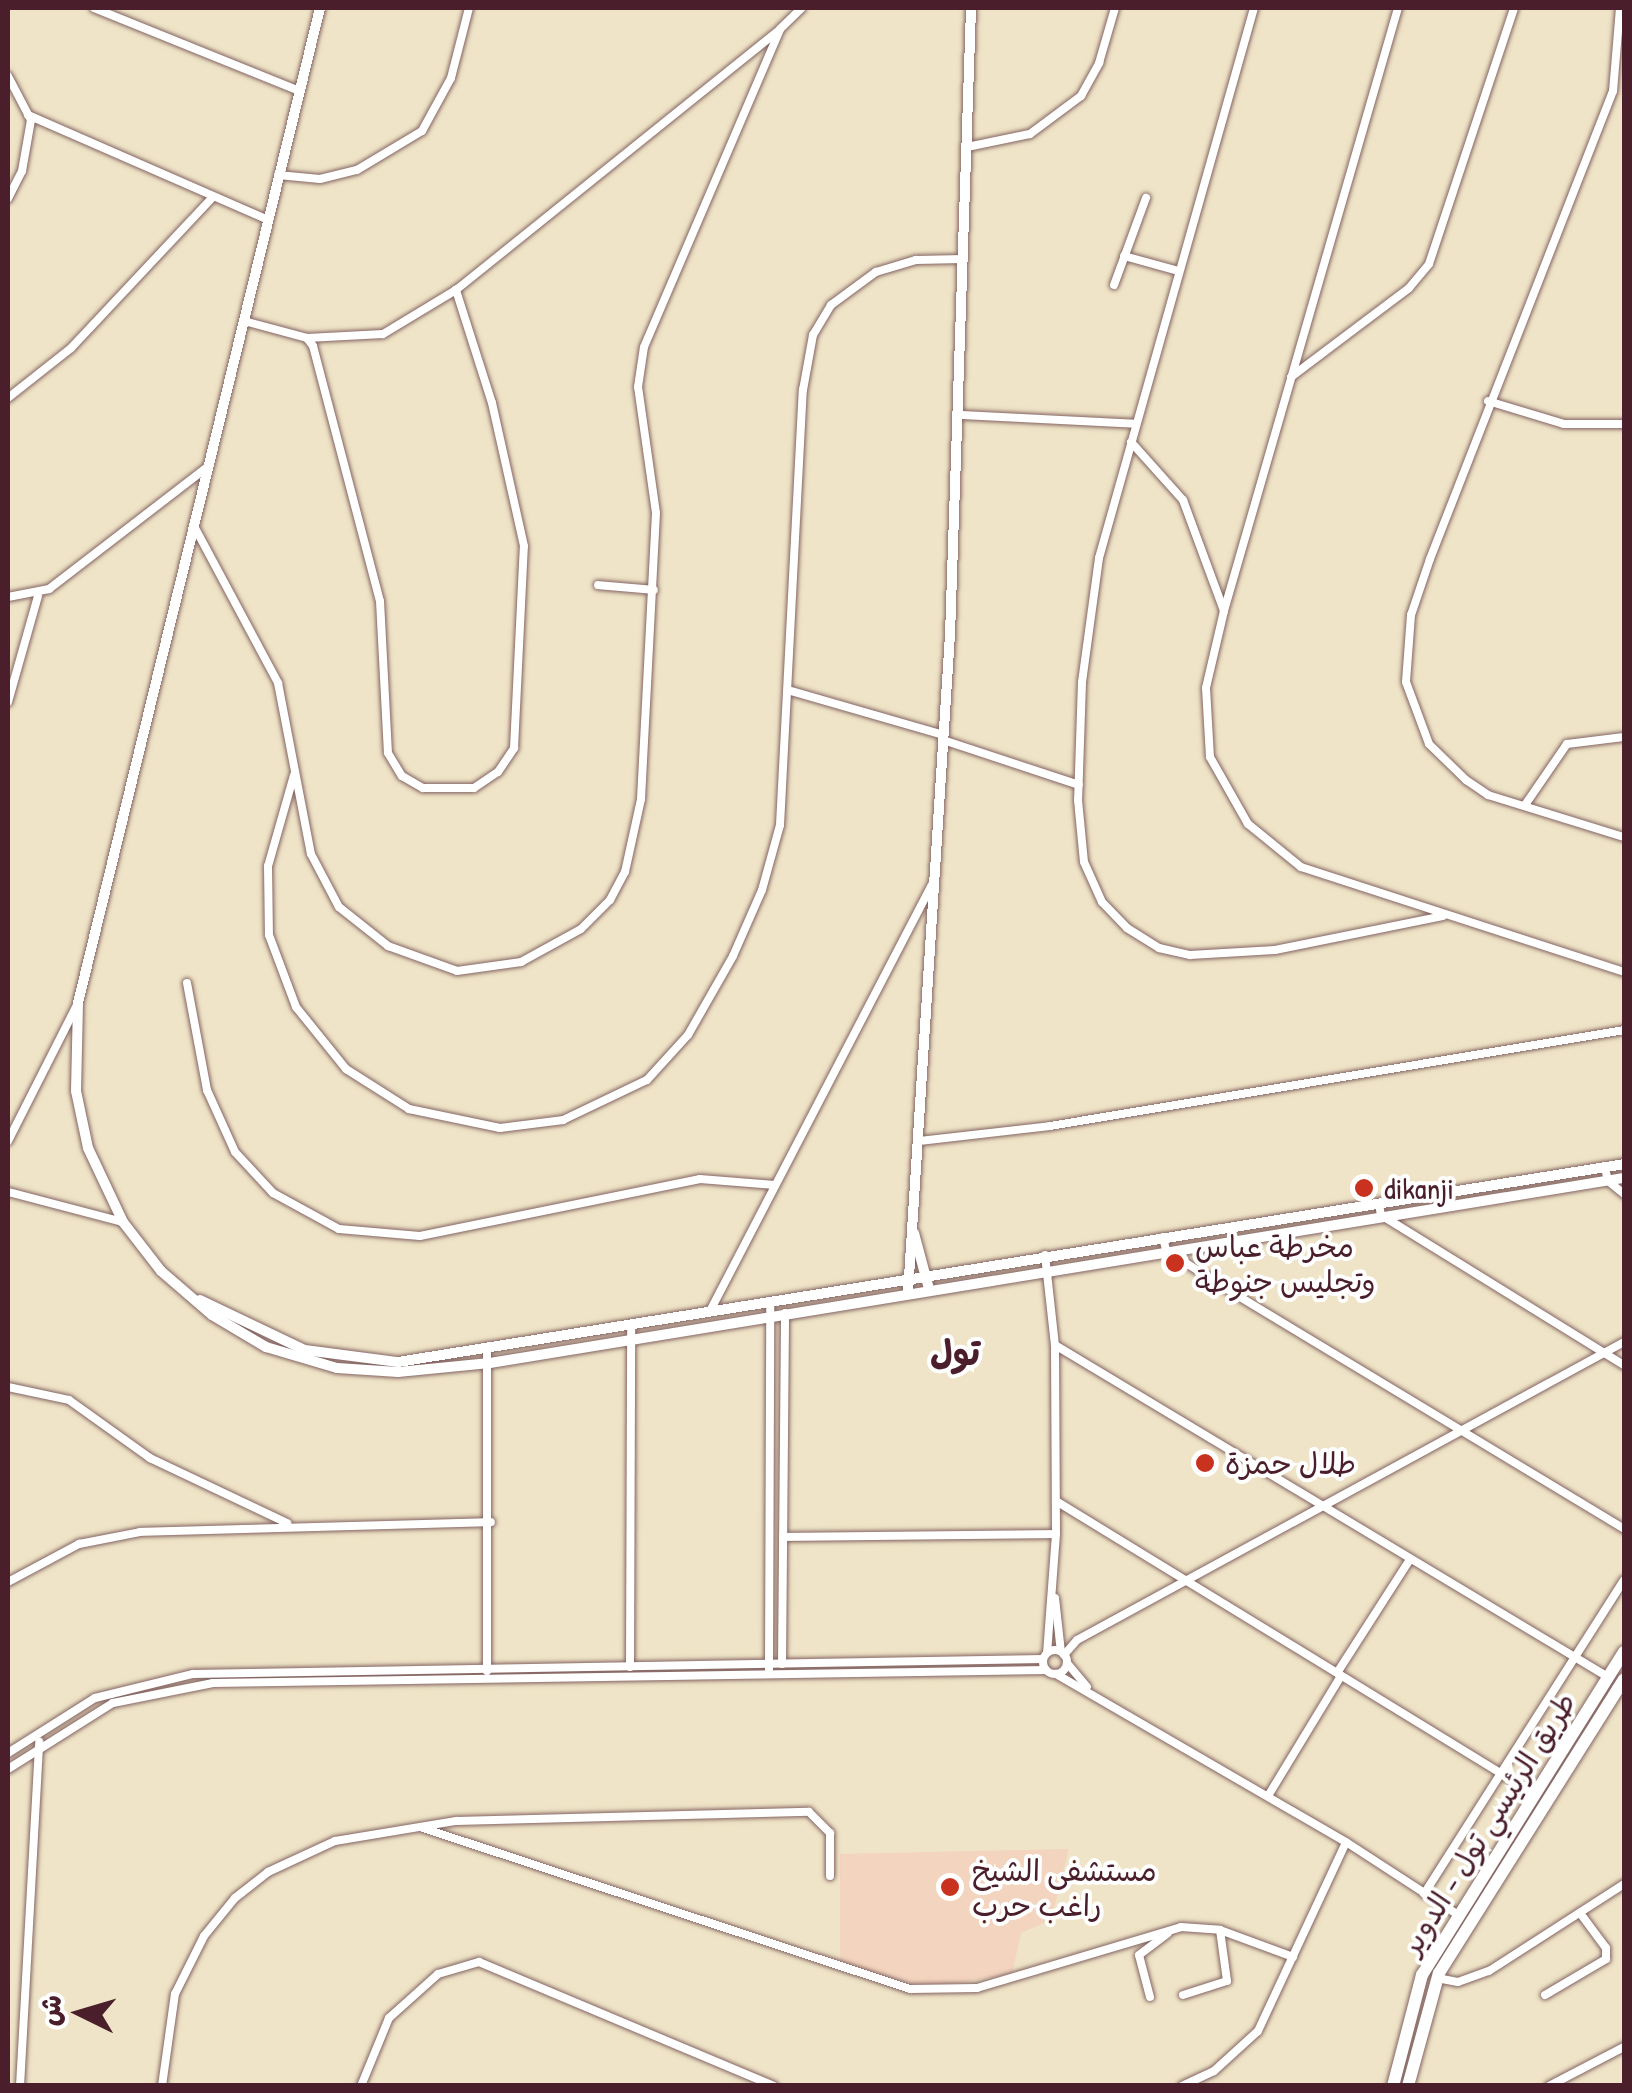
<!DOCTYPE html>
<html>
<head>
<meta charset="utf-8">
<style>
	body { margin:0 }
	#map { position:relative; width:1632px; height:2093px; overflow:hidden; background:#efe4c7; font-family:"Patrick Hand","Playpen Sans Arabic",sans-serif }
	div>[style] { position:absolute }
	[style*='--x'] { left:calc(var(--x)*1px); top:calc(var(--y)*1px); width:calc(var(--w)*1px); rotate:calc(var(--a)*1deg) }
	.built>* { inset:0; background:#f3d4be }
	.roads { filter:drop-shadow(0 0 2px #846462) drop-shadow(0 0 2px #846462) }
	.minor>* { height:8px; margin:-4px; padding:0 4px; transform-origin:4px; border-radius:4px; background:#fff }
	.minor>.ring { margin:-4px; padding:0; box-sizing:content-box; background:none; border:8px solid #fff; border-radius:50% }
	.tertiary>* { height:10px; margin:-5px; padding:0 5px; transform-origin:5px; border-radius:5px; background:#fff }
	.primary>* { height:12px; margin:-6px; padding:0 6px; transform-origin:6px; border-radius:6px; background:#fff }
	.dots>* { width:28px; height:28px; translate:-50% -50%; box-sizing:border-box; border:5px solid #fff; border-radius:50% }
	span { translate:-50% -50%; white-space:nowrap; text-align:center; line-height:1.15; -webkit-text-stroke:8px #fff; paint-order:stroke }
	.poi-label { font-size:30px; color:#4a1f2b }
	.left { translate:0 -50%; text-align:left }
	.street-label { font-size:30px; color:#4a1f2b }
	.quarter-label { font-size:35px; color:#4a1f2b; font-weight:700 }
	.frame { position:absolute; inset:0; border:10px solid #4a1f2b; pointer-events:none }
	.north { position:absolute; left:30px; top:1963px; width:100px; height:100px; -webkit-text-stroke:8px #fff; paint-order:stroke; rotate:275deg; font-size:28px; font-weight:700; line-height:40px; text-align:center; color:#4a1f2b }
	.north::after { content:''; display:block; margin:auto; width:35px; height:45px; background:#4a1f2b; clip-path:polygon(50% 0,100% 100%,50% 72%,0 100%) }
</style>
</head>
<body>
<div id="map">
	<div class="built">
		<i style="clip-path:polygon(1069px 1849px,1051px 1920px,1021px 1933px,1012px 1974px,933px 1987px,870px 1975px,840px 1961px,840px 1854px)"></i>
	</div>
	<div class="roads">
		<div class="minor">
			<i style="--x:94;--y:8;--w:221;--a:22"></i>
			<i style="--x:1254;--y:8;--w:571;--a:105.74"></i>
			<i style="--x:1099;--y:558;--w:125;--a:97.8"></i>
			<i style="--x:1082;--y:682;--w:118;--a:91.9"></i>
			<i style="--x:1078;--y:800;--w:62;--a:84.5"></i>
			<i style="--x:1084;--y:862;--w:44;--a:65.8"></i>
			<i style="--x:1102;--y:902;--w:36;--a:46"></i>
			<i style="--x:1127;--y:928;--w:38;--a:32"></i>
			<i style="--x:1159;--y:948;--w:32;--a:13"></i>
			<i style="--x:1190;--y:955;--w:85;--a:-3.4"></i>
			<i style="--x:1275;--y:950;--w:171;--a:-11.4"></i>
			<i style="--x:1398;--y:8;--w:628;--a:106.1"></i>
			<i style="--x:1224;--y:611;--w:79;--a:103.2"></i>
			<i style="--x:1206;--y:688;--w:69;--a:86.7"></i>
			<i style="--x:1210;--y:757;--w:77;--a:60.4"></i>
			<i style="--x:1248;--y:824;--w:68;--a:39.1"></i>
			<i style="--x:1301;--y:867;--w:340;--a:18"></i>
			<i style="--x:1620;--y:8;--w:83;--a:94.8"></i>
			<i style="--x:1613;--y:91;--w:503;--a:111.36"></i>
			<i style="--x:1430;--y:559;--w:59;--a:108.7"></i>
			<i style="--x:1411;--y:615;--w:67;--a:94.3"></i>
			<i style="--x:1406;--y:682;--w:66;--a:69.6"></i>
			<i style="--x:1429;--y:744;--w:52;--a:44.2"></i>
			<i style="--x:1466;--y:780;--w:27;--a:34"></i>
			<i style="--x:1488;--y:795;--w:142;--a:17.2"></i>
			<i style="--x:8;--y:76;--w:50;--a:62.4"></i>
			<i style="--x:31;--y:120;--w:52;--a:100"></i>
			<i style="--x:22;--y:171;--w:31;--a:117"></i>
			<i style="--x:28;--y:115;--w:262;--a:23.6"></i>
			<i style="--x:967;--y:147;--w:64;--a:-11.7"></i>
			<i style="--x:1030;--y:134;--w:64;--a:-36.7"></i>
			<i style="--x:1081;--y:96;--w:38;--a:-61"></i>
			<i style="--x:1099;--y:63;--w:57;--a:-73.8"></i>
			<i style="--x:278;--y:175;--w:42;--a:5.4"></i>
			<i style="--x:320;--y:179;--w:38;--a:-14"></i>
			<i style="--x:357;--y:170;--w:76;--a:-31"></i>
			<i style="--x:422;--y:131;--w:60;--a:-61.3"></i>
			<i style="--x:451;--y:78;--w:72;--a:-75.6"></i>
			<i style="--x:1124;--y:256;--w:57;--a:15.3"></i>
			<i style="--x:1114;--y:285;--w:93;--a:-69.8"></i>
			<i style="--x:244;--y:321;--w:65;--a:15.1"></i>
			<i style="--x:307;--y:338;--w:10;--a:53"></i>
			<i style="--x:313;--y:346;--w:264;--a:75.3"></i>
			<i style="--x:380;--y:601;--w:152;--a:87"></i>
			<i style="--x:388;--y:753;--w:27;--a:59"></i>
			<i style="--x:402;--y:776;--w:24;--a:30"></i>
			<i style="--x:423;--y:788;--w:51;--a:0"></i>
			<i style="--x:474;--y:788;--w:29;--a:-34"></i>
			<i style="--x:498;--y:772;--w:29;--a:-56"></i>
			<i style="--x:514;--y:748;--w:202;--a:-87.2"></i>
			<i style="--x:524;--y:546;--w:147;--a:-102.6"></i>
			<i style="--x:492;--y:403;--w:119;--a:-107.7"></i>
			<i style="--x:456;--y:290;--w:413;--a:-38.8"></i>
			<i style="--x:307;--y:338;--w:76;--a:-3"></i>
			<i style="--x:383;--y:334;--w:85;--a:-31.1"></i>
			<i style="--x:1291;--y:377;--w:148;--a:-37"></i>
			<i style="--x:1409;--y:288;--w:31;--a:-50"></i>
			<i style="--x:1429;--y:264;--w:270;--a:-71.6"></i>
			<i style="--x:8;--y:398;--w:80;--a:-38.4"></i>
			<i style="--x:71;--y:348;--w:206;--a:-46.8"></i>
			<i style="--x:1488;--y:401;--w:79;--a:16.8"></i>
			<i style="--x:1564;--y:424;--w:60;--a:0"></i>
			<i style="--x:961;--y:415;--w:175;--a:2.9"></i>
			<i style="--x:1131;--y:442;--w:78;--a:48.1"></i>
			<i style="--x:1183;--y:500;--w:118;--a:69.7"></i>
			<i style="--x:195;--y:528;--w:176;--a:61.8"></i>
			<i style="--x:278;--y:683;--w:174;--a:79.1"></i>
			<i style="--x:311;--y:854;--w:60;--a:62.2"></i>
			<i style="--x:339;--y:907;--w:63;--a:38.5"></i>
			<i style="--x:388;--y:946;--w:73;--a:19.9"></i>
			<i style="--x:457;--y:971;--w:65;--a:-8"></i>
			<i style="--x:521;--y:962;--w:68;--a:-28.8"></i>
			<i style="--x:581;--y:929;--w:41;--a:-45"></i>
			<i style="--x:610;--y:900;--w:32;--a:-62"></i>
			<i style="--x:625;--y:872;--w:75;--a:-77.6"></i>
			<i style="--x:641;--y:799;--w:286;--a:-87"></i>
			<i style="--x:656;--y:513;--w:127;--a:-98.1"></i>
			<i style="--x:638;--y:387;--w:40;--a:-81.5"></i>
			<i style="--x:644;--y:347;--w:346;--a:-66.8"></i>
			<i style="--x:780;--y:29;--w:30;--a:-44"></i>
			<i style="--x:598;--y:585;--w:56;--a:5.1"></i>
			<i style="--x:8;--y:597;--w:42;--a:-11"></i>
			<i style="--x:49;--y:589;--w:202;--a:-37.6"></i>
			<i style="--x:791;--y:691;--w:158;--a:16.1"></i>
			<i style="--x:8;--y:702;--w:110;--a:-74.2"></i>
			<i style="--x:943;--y:740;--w:143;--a:18.3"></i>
			<i style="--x:294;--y:775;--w:95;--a:105.9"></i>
			<i style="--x:268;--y:866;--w:69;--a:89.2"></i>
			<i style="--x:269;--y:935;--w:77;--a:69.4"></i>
			<i style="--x:296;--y:1007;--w:80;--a:51.1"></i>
			<i style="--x:346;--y:1069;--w:75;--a:32.4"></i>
			<i style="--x:409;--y:1109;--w:93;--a:11.8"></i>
			<i style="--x:500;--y:1128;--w:64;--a:-7.2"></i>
			<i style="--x:563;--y:1120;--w:93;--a:-25.5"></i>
			<i style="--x:647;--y:1080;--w:61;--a:-47.7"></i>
			<i style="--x:688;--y:1035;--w:91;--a:-60.3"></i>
			<i style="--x:733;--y:956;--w:72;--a:-66.3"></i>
			<i style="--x:762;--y:890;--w:67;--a:-74.5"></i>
			<i style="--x:780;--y:825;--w:436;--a:-87"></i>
			<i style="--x:803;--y:390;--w:56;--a:-79.7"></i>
			<i style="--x:813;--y:335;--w:35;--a:-59"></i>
			<i style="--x:831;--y:305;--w:56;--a:-36.3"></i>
			<i style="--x:876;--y:272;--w:42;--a:-16.7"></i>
			<i style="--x:916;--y:260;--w:47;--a:-1.2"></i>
			<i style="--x:1525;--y:805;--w:74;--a:-55.5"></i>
			<i style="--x:1567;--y:744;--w:57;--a:-7"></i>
			<i style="--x:187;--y:983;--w:109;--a:79.4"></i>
			<i style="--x:207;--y:1090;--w:68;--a:65.7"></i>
			<i style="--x:235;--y:1152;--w:56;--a:47.2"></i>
			<i style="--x:273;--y:1193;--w:75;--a:28.6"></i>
			<i style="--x:339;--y:1229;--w:81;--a:4.9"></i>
			<i style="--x:420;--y:1236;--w:286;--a:-11.5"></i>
			<i style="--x:700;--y:1179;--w:75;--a:4.6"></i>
			<i style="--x:8;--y:1141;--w:150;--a:-63.1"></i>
			<i style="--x:919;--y:1141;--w:132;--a:-6.5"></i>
			<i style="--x:1050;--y:1126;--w:582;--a:-9.49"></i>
			<i style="--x:1605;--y:1168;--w:13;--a:77"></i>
			<i style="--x:1608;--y:1181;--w:21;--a:39"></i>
			<i style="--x:8;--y:1192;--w:119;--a:14.6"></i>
			<i style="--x:1379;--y:1204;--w:11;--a:80"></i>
			<i style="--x:1381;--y:1215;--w:286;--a:31.7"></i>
			<i style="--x:1163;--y:1237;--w:13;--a:77"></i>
			<i style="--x:1166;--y:1250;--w:64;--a:32.9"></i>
			<i style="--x:1220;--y:1285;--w:472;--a:31.1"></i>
			<i style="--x:1045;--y:1255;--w:91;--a:83.7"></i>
			<i style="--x:1055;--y:1345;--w:189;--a:89.7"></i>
			<i style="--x:1056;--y:1534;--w:119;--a:94.3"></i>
			<i style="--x:710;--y:1311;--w:480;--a:-62.5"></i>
			<i style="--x:1055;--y:1345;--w:645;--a:30.98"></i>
			<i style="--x:8;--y:1387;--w:62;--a:12"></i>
			<i style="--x:69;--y:1400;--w:100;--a:35.6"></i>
			<i style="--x:150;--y:1458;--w:152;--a:25.4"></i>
			<i style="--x:1056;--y:1501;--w:559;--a:31.47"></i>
			<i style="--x:783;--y:1537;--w:273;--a:-0.6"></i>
			<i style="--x:8;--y:1582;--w:81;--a:-28.2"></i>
			<i style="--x:79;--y:1544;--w:62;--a:-11.1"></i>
			<i style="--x:140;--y:1532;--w:351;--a:-1.6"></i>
			<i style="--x:1055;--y:1598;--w:54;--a:83.7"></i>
			<i class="ring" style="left:1043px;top:1650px;width:16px;height:16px"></i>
			<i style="--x:1064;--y:1655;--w:20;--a:-49"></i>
			<i style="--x:1077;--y:1640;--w:623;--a:-28.58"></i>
			<i style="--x:1067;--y:1663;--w:31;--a:50"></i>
			<i style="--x:782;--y:1664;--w:351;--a:-89.5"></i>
			<i style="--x:630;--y:1667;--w:339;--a:-89.8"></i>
			<i style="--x:769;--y:1669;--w:365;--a:-89.8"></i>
			<i style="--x:487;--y:1671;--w:321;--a:-90"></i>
			<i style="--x:1337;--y:1673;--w:133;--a:-57.3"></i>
			<i style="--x:1056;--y:1674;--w:335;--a:30.1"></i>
			<i style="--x:1346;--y:1842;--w:136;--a:33"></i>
			<i style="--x:8;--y:1753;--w:103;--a:-32.3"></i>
			<i style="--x:95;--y:1698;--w:101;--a:-13.8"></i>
			<i style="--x:193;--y:1674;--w:850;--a:-1.01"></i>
			<i style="--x:8;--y:1769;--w:124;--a:-32.2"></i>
			<i style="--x:113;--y:1703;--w:102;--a:-11.3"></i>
			<i style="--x:213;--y:1683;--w:833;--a:-0.89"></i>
			<i style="--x:1268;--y:1796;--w:140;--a:-58.7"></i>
			<i style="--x:423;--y:1828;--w:513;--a:18.29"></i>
			<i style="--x:910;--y:1989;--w:67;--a:-0.9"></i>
			<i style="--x:977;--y:1988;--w:213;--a:-16.6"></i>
			<i style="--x:1181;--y:1927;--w:39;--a:4"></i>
			<i style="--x:1220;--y:1930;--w:78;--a:20.3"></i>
			<i style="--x:1424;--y:1894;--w:372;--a:-57.5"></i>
			<i style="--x:1437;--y:1978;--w:21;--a:11"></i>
			<i style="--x:1458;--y:1982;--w:33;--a:-20"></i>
			<i style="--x:1489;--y:1971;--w:161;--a:-32.8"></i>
			<i style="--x:1183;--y:1995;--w:46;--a:-17.7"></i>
			<i style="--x:1227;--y:1981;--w:51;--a:-97.8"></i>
			<i style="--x:1545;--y:1995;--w:71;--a:-30.5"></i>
			<i style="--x:1606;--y:1959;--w:11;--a:-90"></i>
			<i style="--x:1606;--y:1948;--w:44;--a:-126.6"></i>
			<i style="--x:1150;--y:1997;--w:43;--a:-104.7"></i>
			<i style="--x:1139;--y:1955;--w:36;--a:-37"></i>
			<i style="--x:20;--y:2086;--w:345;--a:-86.8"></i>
			<i style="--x:162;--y:2086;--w:93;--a:-82"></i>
			<i style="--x:175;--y:1994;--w:65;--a:-63.4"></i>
			<i style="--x:204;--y:1936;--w:49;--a:-50.8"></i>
			<i style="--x:235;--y:1898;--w:42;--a:-38.2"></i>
			<i style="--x:268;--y:1872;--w:74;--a:-24.8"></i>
			<i style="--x:335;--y:1841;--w:123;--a:-9.4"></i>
			<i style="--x:456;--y:1821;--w:353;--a:-1.5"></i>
			<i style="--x:809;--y:1812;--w:30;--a:45"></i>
			<i style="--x:830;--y:1833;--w:43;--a:90"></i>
			<i style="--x:361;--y:2086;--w:74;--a:-67.6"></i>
			<i style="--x:389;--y:2018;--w:66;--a:-41.9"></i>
			<i style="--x:438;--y:1974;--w:43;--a:-16.3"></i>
			<i style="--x:479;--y:1962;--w:320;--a:22.8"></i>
			<i style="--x:1182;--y:2086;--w:35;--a:-25"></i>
			<i style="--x:1214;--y:2071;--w:59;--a:-42.3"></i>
			<i style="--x:1258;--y:2031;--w:208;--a:-65"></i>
			<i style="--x:1549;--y:2086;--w:85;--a:-27.5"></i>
		</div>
		<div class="tertiary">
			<i style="--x:320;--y:8;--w:1024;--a:103.67"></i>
			<i style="--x:78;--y:1003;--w:88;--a:91.3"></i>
			<i style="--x:76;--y:1091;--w:58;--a:78.1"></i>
			<i style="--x:88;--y:1148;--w:82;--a:64.7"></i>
			<i style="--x:123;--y:1222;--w:62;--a:52.2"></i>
			<i style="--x:161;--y:1271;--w:67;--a:40.8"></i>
			<i style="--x:212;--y:1315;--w:63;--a:30.7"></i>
			<i style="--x:266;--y:1347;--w:74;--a:16.5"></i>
			<i style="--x:337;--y:1368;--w:61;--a:3.8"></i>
			<i style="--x:398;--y:1372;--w:92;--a:-5.6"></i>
			<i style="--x:490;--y:1363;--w:1149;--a:-9.27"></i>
			<i style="--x:914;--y:1233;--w:58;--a:75"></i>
			<i style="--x:908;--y:1293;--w:659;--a:-86.35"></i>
			<i style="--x:950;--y:635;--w:627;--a:-88.08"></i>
			<i style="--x:200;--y:1300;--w:116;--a:25.5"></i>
			<i style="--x:305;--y:1350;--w:94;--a:7.4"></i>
			<i style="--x:398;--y:1362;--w:1242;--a:-9.17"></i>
		</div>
		<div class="primary">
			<i style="--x:1393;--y:2086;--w:115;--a:-75.4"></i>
			<i style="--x:1422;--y:1975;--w:381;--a:-58"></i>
			<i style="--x:1408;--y:2086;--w:117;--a:-74.7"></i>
			<i style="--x:1439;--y:1973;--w:347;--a:-57.8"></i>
		</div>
	</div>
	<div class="dots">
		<i style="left:1364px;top:1188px;background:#c8321e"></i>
		<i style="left:1175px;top:1263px;background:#c8321e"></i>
		<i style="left:1205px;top:1463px;background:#c8321e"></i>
		<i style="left:950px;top:1887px;background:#c8321e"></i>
	</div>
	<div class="poi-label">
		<span class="left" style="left:1384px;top:1188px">dikanji</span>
		<span class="left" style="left:1195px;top:1263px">مخرطة عباس<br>وتجليس جنوطة</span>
		<span class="left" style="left:1225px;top:1463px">طلال حمزة</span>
		<span class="left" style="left:972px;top:1887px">مستشفى الشيخ<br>راغب حرب</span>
	</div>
	<div class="street-label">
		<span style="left:1488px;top:1823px;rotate:-58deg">طريق الرئيسي تول - الدوير</span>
	</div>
	<div class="quarter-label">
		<span style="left:955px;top:1353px">تول</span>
	</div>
	<div class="frame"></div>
	<div class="north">ش</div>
</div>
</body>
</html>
